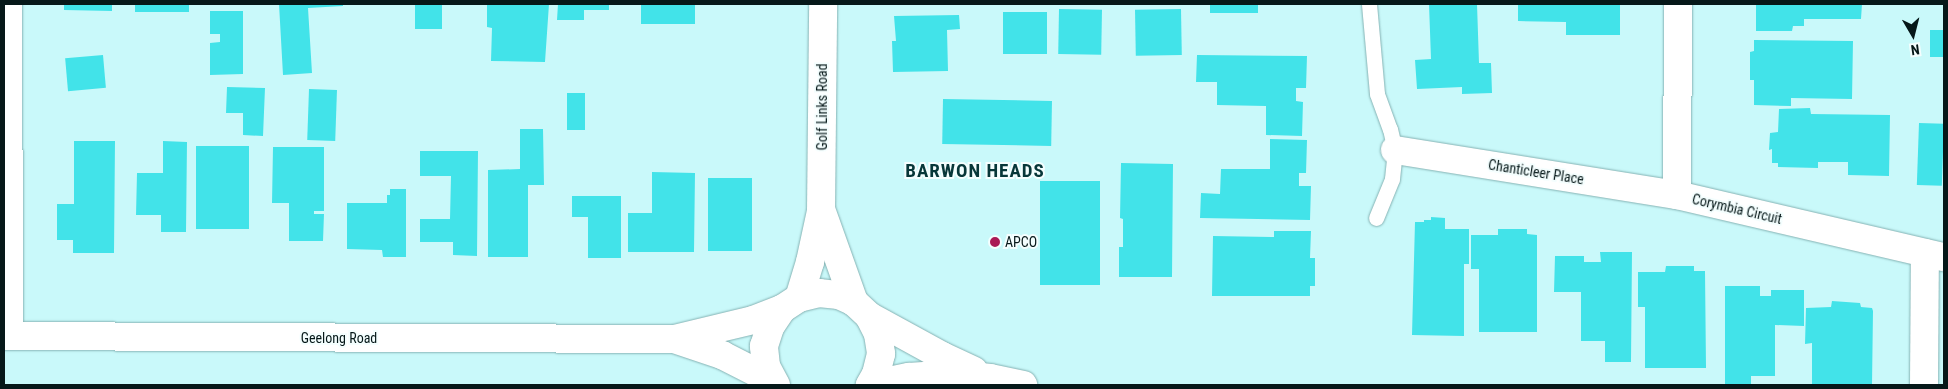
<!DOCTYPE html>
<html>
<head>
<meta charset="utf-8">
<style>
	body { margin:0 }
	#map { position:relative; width:1948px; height:389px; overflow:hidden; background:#c9f9fa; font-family:"Roboto Condensed",sans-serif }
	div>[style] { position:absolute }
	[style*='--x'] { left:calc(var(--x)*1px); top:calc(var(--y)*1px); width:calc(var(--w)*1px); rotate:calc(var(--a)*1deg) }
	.building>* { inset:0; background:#42e3e9; transform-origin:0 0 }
	.roads { filter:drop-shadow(0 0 1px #85b2b3) drop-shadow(0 0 1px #85b2b3) }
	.lane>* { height:15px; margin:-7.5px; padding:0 7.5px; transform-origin:7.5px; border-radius:7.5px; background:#fff }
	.street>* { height:28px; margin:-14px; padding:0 14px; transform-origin:14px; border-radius:14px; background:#fff }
	.secondary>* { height:28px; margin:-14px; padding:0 14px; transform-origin:14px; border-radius:14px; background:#fff }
	.dots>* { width:14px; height:14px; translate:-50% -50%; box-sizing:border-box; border:2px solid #f4fefe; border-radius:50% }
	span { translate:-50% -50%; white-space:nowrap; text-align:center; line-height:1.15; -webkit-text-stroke:4px #f4fefe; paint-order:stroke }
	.street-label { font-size:14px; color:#061819 }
	.poi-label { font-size:14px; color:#061819 }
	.left { translate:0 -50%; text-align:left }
	.district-label { font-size:19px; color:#073739; font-weight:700; letter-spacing:1px }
	.frame { position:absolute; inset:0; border:5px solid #061819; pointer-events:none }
	.north { position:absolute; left:1888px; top:10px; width:50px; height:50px; -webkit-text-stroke:4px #f4fefe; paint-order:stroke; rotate:172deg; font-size:14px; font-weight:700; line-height:20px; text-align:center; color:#061819 }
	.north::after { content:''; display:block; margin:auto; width:18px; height:22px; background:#061819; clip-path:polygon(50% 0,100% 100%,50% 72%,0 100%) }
</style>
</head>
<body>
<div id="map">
	<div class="building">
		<i style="clip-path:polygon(64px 4px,112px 4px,112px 11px,64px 10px)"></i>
		<i style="left:135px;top:4px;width:54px;height:8px"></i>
		<i style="clip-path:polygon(279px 4px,343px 4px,343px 6px,308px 8px,312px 73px,283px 75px)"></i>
		<i style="left:415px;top:4px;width:27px;height:25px"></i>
		<i style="clip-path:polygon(487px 4px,549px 4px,545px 62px,491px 61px,492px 28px,487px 27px)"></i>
		<i style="clip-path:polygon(558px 4px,609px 4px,609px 10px,584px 10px,584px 20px,557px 20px)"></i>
		<i style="left:641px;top:4px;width:54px;height:20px"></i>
		<i style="left:1210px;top:4px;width:48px;height:9px"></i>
		<i style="clip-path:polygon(1429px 4px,1477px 4px,1479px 63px,1491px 63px,1492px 93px,1462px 94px,1462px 87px,1417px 89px,1415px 60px,1431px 59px)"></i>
		<i style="clip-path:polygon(1518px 4px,1620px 4px,1620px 35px,1566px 35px,1566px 22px,1518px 21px)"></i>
		<i style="clip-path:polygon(1756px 4px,1862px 4px,1861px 19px,1804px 19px,1804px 26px,1793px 26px,1792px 31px,1756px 31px)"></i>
		<i style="left:1059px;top:9px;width:43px;height:45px;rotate:1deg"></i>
		<i style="left:1181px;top:9px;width:46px;height:46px;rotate:89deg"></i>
		<i style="clip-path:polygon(210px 11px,243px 11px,243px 74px,210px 75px,210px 43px,220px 42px,220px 34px,210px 34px)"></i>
		<i style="left:1003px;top:12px;width:44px;height:42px"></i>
		<i style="clip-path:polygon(959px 15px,960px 29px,947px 30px,948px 71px,893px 72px,892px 41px,896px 41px,894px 16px)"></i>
		<i style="left:1930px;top:30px;width:14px;height:27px"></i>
		<i style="clip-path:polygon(1754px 40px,1853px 41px,1852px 99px,1791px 98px,1791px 106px,1754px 105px,1754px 80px,1750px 80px,1750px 52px,1754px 51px)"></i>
		<i style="left:103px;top:55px;width:33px;height:38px;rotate:85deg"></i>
		<i style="clip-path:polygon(1197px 55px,1307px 56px,1306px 88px,1296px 88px,1296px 101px,1303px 102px,1302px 136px,1266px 135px,1266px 106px,1217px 105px,1217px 82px,1196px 82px)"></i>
		<i style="clip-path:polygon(227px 87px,265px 88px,263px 136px,243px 135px,243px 113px,226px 113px)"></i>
		<i style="left:309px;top:89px;width:28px;height:51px;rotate:2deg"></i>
		<i style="left:567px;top:93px;width:18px;height:37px"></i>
		<i style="left:943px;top:99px;width:109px;height:45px;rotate:1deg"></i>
		<i style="clip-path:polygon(1810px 108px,1811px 114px,1890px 115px,1889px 176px,1848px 175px,1848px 162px,1818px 162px,1818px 168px,1778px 167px,1778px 163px,1772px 163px,1772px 149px,1769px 150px,1770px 133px,1778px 132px,1779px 109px)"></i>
		<i style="left:1919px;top:123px;width:25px;height:62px;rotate:2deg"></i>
		<i style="clip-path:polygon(520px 129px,543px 129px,544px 185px,528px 185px,528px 257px,488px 257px,488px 170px,520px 169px)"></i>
		<i style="clip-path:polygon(1270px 139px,1307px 140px,1306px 173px,1299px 173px,1299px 186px,1311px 186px,1310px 220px,1200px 218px,1201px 193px,1220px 194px,1221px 169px,1270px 169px)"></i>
		<i style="clip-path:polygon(74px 141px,115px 141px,114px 253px,73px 253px,73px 240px,57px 240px,57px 204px,74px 204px)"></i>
		<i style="clip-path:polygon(163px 141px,187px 142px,186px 232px,161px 232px,161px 215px,136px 215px,137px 173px,163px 173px)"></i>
		<i style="left:196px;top:146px;width:53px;height:83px"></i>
		<i style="clip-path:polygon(273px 147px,324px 147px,324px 211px,314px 211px,314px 214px,324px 214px,323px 241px,289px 241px,289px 203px,272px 203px)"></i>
		<i style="clip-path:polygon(420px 151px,478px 151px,477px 256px,453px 255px,453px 242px,420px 242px,420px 219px,450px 219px,451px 176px,420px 176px)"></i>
		<i style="clip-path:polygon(1121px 163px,1173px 164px,1172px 277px,1119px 277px,1119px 247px,1123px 247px,1123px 219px,1120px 218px)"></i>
		<i style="clip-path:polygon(652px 172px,695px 173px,694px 252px,628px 252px,628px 213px,652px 213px)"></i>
		<i style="left:708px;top:178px;width:44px;height:73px"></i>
		<i style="left:1040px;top:181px;width:60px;height:104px"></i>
		<i style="clip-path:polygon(390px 189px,406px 189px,406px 257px,383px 257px,382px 250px,347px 249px,347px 203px,387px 203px,387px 195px,390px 195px)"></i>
		<i style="clip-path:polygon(572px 196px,621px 196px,621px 258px,588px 258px,588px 217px,572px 217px)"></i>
		<i style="clip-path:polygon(1431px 217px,1445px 218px,1445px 229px,1469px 229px,1469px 264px,1464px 264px,1464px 336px,1412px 335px,1415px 222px,1424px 222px,1424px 220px,1431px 220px)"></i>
		<i style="clip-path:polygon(1498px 229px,1527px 229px,1527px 234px,1537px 235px,1537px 332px,1479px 332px,1479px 269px,1471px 269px,1471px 235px,1498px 235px)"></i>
		<i style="clip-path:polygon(1274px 231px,1311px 231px,1310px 258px,1315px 258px,1315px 286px,1310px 286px,1310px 296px,1212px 296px,1213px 236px,1274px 237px)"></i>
		<i style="clip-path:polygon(1600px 252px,1632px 252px,1631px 362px,1605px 362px,1605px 341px,1581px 341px,1581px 292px,1554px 292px,1555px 256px,1584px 256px,1584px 262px,1601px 262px)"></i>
		<i style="clip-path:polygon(1666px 266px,1694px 266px,1694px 271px,1705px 271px,1706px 368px,1645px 368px,1645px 307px,1638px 307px,1638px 272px,1665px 272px)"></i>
		<i style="clip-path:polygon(1725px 286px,1760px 286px,1760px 296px,1771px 296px,1771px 290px,1804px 290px,1804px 326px,1775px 325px,1775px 376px,1751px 376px,1751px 385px,1725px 385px)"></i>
		<i style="clip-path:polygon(1832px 301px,1860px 303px,1861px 307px,1872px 308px,1873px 311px,1872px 385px,1812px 385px,1812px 343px,1805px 344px,1806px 308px,1831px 307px)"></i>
	</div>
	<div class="roads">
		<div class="lane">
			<i style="--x:1369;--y:4;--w:90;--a:84.9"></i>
			<i style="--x:1377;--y:94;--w:37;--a:70"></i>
			<i style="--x:1390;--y:129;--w:22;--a:77"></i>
			<i style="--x:1395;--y:150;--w:29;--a:96"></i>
			<i style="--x:1392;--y:179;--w:42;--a:112.3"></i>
		</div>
		<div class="street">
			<i style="--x:8;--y:4;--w:332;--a:89.8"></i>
			<i style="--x:1678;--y:4;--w:191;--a:90.3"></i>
			<i style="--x:1677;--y:195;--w:274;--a:13.1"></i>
			<i style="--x:1395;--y:150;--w:286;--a:9.1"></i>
			<i style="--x:1924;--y:385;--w:132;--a:-89.6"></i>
		</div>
		<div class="secondary">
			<i style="--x:822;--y:212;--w:96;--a:70.4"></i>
			<i style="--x:799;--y:298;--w:38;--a:-73"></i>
			<i style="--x:810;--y:262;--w:52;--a:-77.8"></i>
			<i style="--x:821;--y:211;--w:207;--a:-89.4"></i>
			<i style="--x:869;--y:316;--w:83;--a:28.7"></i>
			<i style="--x:942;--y:356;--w:35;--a:25"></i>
			<i style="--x:4;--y:336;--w:670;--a:0.26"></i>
			<i style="--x:674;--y:339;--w:81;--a:-13.5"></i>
			<i style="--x:753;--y:320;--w:31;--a:-21"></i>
			<i style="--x:674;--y:339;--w:51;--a:18.4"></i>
			<i style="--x:722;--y:355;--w:38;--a:27"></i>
			<i style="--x:756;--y:372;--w:22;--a:32"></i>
			<i style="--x:776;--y:385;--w:21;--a:-118"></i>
			<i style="--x:766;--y:366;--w:20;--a:-96"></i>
			<i style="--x:764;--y:346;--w:20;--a:-72"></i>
			<i style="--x:770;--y:327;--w:22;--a:-56"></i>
			<i style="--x:782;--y:309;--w:20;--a:-33"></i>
			<i style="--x:799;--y:298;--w:21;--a:-14"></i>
			<i style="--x:819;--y:293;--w:20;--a:6"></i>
			<i style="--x:839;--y:295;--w:17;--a:25"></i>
			<i style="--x:854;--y:302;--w:21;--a:43"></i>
			<i style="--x:869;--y:316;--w:20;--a:63"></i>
			<i style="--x:878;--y:334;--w:20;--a:81"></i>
			<i style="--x:881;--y:354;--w:21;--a:104"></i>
			<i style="--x:876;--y:374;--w:13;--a:119"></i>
			<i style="--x:870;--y:385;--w:40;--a:-12"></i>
			<i style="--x:909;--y:377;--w:44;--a:-3.9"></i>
			<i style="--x:953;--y:374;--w:37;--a:6"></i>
			<i style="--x:990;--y:378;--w:34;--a:12"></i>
		</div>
	</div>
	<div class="dots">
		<i style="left:995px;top:242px;background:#aa1a55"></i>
	</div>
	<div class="street-label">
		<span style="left:822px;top:107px;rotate:-90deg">Golf Links Road</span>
		<span style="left:1536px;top:172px;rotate:9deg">Chanticleer Place</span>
		<span style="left:1737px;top:209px;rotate:13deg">Corymbia Circuit</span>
		<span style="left:339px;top:338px">Geelong Road</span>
	</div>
	<div class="poi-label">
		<span class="left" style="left:1005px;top:242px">APCO</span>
	</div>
	<div class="district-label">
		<span style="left:975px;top:171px">BARWON HEADS</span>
	</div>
	<div class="frame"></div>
	<div class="north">N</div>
</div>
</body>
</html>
